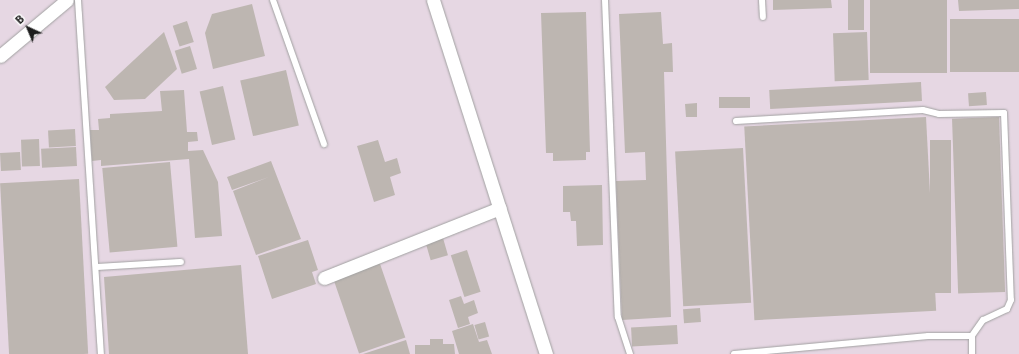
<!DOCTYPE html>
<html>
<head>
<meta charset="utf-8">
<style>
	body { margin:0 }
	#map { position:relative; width:1019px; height:354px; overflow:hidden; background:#edeae4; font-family:"Open Sans",sans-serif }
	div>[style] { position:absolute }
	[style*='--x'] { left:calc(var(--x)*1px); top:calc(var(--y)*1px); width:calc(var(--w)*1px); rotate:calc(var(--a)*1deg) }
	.industrial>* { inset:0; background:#e6d7e3; transform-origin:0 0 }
	.building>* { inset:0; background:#bdb6b1; transform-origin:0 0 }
	.roads { filter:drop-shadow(0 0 1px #a1a1a1) drop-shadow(0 0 1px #a1a1a1) }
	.service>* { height:6px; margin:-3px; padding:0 3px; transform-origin:3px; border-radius:3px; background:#fff }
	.minor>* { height:13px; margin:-6.5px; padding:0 6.5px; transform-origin:6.5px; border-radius:6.5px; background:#fff }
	span { translate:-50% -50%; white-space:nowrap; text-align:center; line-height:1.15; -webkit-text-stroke:3px #fff; paint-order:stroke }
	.north { position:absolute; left:8px; top:8px; width:40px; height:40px; -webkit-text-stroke:3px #fff; paint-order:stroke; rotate:316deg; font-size:11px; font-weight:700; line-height:16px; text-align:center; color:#1d1d1d }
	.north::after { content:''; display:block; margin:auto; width:14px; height:18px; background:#1d1d1d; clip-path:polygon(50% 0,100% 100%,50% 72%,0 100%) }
</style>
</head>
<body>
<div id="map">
	<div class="industrial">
		<i style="left:0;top:0;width:1019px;height:354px"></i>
	</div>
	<div class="building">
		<i style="clip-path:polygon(773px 0,831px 0,832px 8px,773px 10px)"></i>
		<i style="left:848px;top:0;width:16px;height:30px"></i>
		<i style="left:870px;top:0;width:77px;height:73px"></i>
		<i style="clip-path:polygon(958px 0,1019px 0,1019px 9px,959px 11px)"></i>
		<i style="clip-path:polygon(252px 4px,265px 56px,213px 69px,205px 33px,212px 14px)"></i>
		<i style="clip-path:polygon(586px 12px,590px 152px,586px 152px,586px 160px,553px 161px,553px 153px,546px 153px,541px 13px)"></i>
		<i style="clip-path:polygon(661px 12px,663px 44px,672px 43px,673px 72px,664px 72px,671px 317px,622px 320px,616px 181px,646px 180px,645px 152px,625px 153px,619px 14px)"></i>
		<i style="left:1019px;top:19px;width:53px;height:69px;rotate:90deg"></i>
		<i style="left:187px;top:21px;width:22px;height:15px;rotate:72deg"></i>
		<i style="clip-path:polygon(164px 32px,177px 69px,145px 99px,114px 100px,105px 87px)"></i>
		<i style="left:867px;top:32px;width:48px;height:34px;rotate:88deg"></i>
		<i style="left:190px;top:46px;width:24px;height:16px;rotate:73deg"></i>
		<i style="left:286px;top:70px;width:57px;height:47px;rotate:77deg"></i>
		<i style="left:921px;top:82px;width:19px;height:152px;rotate:87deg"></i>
		<i style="left:223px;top:86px;width:55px;height:24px;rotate:77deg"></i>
		<i style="clip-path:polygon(184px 90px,187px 132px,197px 132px,198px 141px,188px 142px,188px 151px,203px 150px,218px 182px,222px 236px,195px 238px,189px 159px,101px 166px,101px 160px,92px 161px,90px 130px,99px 130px,98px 119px,110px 118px,110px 114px,162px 111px,160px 91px)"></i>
		<i style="left:986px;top:92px;width:13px;height:18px;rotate:86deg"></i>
		<i style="left:750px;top:97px;width:11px;height:31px;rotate:90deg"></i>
		<i style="clip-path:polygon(697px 103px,697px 117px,686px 117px,685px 104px)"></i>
		<i style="left:926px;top:117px;width:194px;height:182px;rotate:87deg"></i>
		<i style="left:999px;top:117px;width:175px;height:47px;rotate:88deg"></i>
		<i style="left:75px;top:129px;width:17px;height:27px;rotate:87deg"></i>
		<i style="left:39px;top:139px;width:27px;height:18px;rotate:88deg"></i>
		<i style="clip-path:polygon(378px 140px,385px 162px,397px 158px,401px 173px,390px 177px,395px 195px,374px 202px,357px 146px)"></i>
		<i style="left:930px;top:140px;width:21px;height:153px"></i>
		<i style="left:76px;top:147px;width:19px;height:35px;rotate:87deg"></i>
		<i style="left:743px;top:148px;width:155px;height:68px;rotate:87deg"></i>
		<i style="left:20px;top:152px;width:18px;height:20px;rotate:87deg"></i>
		<i style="clip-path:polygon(271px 161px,301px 239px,256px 255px,233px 191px,269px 177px,232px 190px,227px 177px)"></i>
		<i style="left:170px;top:162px;width:85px;height:68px;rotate:85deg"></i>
		<i style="left:79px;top:179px;width:175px;height:79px;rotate:87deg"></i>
		<i style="clip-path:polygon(602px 185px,603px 245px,577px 246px,576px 221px,571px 221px,570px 212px,563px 212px,563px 186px)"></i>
		<i style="left:443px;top:238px;width:18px;height:18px;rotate:74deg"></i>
		<i style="clip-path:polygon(308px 240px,318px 270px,312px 272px,316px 284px,272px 299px,258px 256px)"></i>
		<i style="left:467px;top:250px;width:44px;height:17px;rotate:72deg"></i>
		<i style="left:379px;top:261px;width:81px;height:49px;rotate:71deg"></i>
		<i style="clip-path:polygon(241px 265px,248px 354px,109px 354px,104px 277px)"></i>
		<i style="clip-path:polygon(461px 296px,464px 304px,474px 300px,478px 313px,468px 317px,470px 324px,458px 328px,449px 300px)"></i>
		<i style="left:700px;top:308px;width:14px;height:17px;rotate:86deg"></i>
		<i style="left:485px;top:322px;width:15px;height:11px;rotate:74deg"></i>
		<i style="clip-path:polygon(473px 324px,479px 342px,487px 340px,492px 354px,459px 354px,452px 331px)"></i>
		<i style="left:677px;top:325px;width:19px;height:46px;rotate:87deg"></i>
		<i style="clip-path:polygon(430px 339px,443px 339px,443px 344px,454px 344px,455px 354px,415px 354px,415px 345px,430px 345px)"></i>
		<i style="clip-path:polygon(406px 340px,410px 354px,363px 354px)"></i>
	</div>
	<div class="roads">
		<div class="service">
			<i style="--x:78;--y:0;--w:355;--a:86.3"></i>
			<i style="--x:273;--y:0;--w:153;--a:70.5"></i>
			<i style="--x:605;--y:0;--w:317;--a:87.7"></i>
			<i style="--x:618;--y:317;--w:39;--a:72"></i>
			<i style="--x:762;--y:0;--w:17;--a:87"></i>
			<i style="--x:736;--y:121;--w:187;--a:-3.4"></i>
			<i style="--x:923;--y:110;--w:16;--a:14"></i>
			<i style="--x:939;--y:114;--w:65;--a:-0.9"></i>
			<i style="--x:1004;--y:113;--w:187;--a:87.9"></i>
			<i style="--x:1011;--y:300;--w:10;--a:114"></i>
			<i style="--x:1007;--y:309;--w:26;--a:155"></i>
			<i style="--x:983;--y:320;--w:19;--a:125"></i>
			<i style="--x:972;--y:336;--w:18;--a:90"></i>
			<i style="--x:96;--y:267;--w:85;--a:-3.4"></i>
			<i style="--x:734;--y:354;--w:195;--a:-5.3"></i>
			<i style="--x:928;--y:336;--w:44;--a:0"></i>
		</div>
		<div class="minor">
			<i style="--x:433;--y:0;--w:372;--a:72.3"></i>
			<i style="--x:0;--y:56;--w:87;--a:-39.9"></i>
			<i style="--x:324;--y:278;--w:189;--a:-21.7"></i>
		</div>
	</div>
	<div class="north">B</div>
</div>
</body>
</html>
